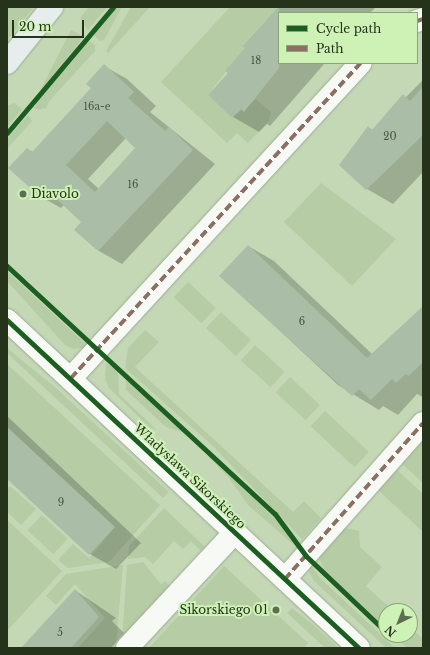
<!DOCTYPE html>
<html>
<head>
<meta charset="utf-8">
<style>
	body { margin:0 }
	#map { position:relative; width:430px; height:655px; overflow:hidden; background:#c4d8b6; font-family:"Libre Baskerville",serif }
	div>[style] { position:absolute }
	[style*='--x'] { left:calc(var(--x)*1px); top:calc(var(--y)*1px); width:calc(var(--w)*1px); rotate:calc(var(--a)*1deg) }
	.green>* { inset:0; background:#b5cca5; transform-origin:0 0 }
	.shadow>* { inset:0; background:#0003 }
	.building>* { inset:0; background:#aabea7 }
	.roads { filter:drop-shadow(0 0 1px #9cab91) drop-shadow(0 0 1px #9cab91) }
	.minor>* { height:22px; margin:-11px; padding:0 11px; transform-origin:11px; border-radius:11px; background:#f6f9f4 }
	.major>* { height:22px; margin:-11px; padding:0 11px; transform-origin:11px; border-radius:11px; background:#e7edec }
	.quiet>* { height:4px; margin-top:-2px; transform-origin:0; background:repeating-linear-gradient(90deg,#8d6e63 0 8px,transparent 0 12px) }
	.cycleway>* { height:5px; margin:-2.5px; padding:0 2.5px; transform-origin:2.5px; border-radius:2.5px; background:#1b5e20 }
	.dots>* { width:11px; height:11px; translate:-50% -50%; box-sizing:border-box; border:2px solid #cef2b6; border-radius:50% }
	span { translate:-50% -50%; white-space:nowrap; text-align:center; line-height:1.15; -webkit-text-stroke:4px #cef2b6; paint-order:stroke }
	.number-label { font-size:10px; color:#46563e }
	.number-label span { -webkit-text-stroke-width:0 }
	.poi-label { font-size:12px; color:#25331b }
	.left { translate:0 -50%; text-align:left }
	.right { translate:-100% -50%; text-align:right }
	.street-label { font-size:12px; color:#25331b }
	.frame { position:absolute; inset:0; border:8px solid #25331b; pointer-events:none }
	.legend { position:absolute; left:278px; top:12px; width:140px; height:52px; box-sizing:border-box; background:#cef2b6; border:1px solid #8aa678; margin:0; padding:5px 7px; list-style:none; font-size:12px; color:#25331b }
	.legend li { display:flex; align-items:center; gap:8px; height:20px }
	.legend b { width:20px; border:1px solid #8aa678 }
	.north { position:absolute; left:378px; top:603px; width:40px; height:40px; box-sizing:border-box; background:#cef2b6; border:1px solid #8aa678; border-radius:50%; rotate:223deg; font-size:11px; font-weight:700; line-height:16px; text-align:center; color:#25331b }
	.north::after { content:''; display:block; margin:auto; width:14px; height:18px; background:#5d6d51; clip-path:polygon(50% 0,100% 100%,50% 72%,0 100%) }
	.scale { position:absolute; left:12px; top:20px; width:72px; height:18px; box-sizing:border-box; border:2px solid #25331b; border-top:0; padding-left:5px; font-size:12px; line-height:14px; white-space:nowrap; color:#25331b; -webkit-text-stroke:3px #cef2b6; paint-order:stroke }
</style>
</head>
<body>
<div id="map">
	<div class="green">
		<i style="clip-path:polygon(7px 7px,34px 7px,7px 40px)"></i>
		<i style="clip-path:polygon(89px 7px,107px 7px,88px 30px,80px 18px)"></i>
		<i style="clip-path:polygon(117px 7px,122px 7px,104px 40px,100px 41px,94px 35px)"></i>
		<i style="clip-path:polygon(131px 7px,150px 7px,108px 53px,106px 51px)"></i>
		<i style="clip-path:polygon(230px 7px,278px 7px,277px 13px,269px 22px,266px 20px,242px 45px,248px 51px,237px 57px,208px 95px,232px 118px,256px 99px,271px 112px,269px 121px,248px 143px,237px 133px,227px 143px,161px 82px)"></i>
		<i style="left:71px;top:30px;width:13px;height:82px;rotate:27deg"></i>
		<i style="clip-path:polygon(89px 41px,95px 45px,95px 51px,41px 110px,33px 108px)"></i>
		<i style="clip-path:polygon(14px 103px,22px 109px,7px 127px,7px 106px)"></i>
		<i style="clip-path:polygon(28px 115px,32px 121px,7px 149px,7px 139px)"></i>
		<i style="clip-path:polygon(321px 183px,396px 239px,352px 286px,284px 222px)"></i>
		<i style="clip-path:polygon(7px 271px,89px 347px,73px 349px,65px 345px,7px 281px)"></i>
		<i style="left:188px;top:282px;width:38px;height:21px;rotate:43deg"></i>
		<i style="left:221px;top:312px;width:41px;height:22px;rotate:43deg"></i>
		<i style="clip-path:polygon(145px 330px,159px 342px,135px 367px,293px 512px,304px 501px,321px 518px,302px 539px,212px 445px,125px 368px,128px 348px)"></i>
		<i style="left:255px;top:345px;width:40px;height:21px;rotate:42deg"></i>
		<i style="clip-path:polygon(7px 348px,56px 388px,169px 492px,163px 498px,7px 353px)"></i>
		<i style="clip-path:polygon(106px 363px,118px 371px,119px 394px,157px 430px,148px 426px,109px 388px,105px 379px)"></i>
		<i style="clip-path:polygon(7px 364px,160px 505px,109px 562px,68px 568px,58px 560px,73px 544px,89px 558px,115px 527px,7px 427px)"></i>
		<i style="left:290px;top:377px;width:41px;height:21px;rotate:43deg"></i>
		<i style="clip-path:polygon(126px 379px,188px 434px,166px 427px,126px 390px)"></i>
		<i style="left:325px;top:411px;width:60px;height:21px;rotate:43deg"></i>
		<i style="clip-path:polygon(423px 435px,423px 483px,399px 461px)"></i>
		<i style="clip-path:polygon(210px 454px,279px 523px,295px 546px,249px 506px,229px 478px,208px 456px)"></i>
		<i style="clip-path:polygon(394px 467px,423px 494px,423px 532px,376px 488px)"></i>
		<i style="clip-path:polygon(10px 486px,36px 509px,21px 525px,7px 512px,7px 489px)"></i>
		<i style="clip-path:polygon(164px 508px,205px 547px,201px 551px,191px 541px,183px 549px,174px 541px,153px 564px,145px 557px,128px 559px,129px 546px)"></i>
		<i style="left:42px;top:515px;width:35px;height:21px;rotate:43deg"></i>
		<i style="clip-path:polygon(7px 520px,62px 571px,7px 631px)"></i>
		<i style="clip-path:polygon(345px 528px,359px 531px,360px 547px,382px 567px,366px 586px,393px 611px,386px 611px,386px 629px,326px 573px,318px 556px)"></i>
		<i style="clip-path:polygon(143px 562px,161px 584px,165px 581px,170px 586px,122px 639px,127px 565px)"></i>
		<i style="clip-path:polygon(123px 565px,116px 644px,113px 648px,78px 648px,105px 618px,75px 584px,56px 605px,46px 596px,66px 574px)"></i>
		<i style="clip-path:polygon(311px 565px,320px 578px,395px 648px,386px 648px,314px 581px,309px 572px)"></i>
		<i style="clip-path:polygon(224px 566px,308px 643px,304px 648px,149px 648px)"></i>
		<i style="clip-path:polygon(292px 608px,312px 624px,338px 648px,325px 648px,287px 613px)"></i>
		<i style="clip-path:polygon(410px 627px,423px 639px,423px 648px,407px 648px,393px 635px,410px 635px)"></i>
	</div>
	<div class="shadow">
		<i style="clip-path:polygon(279px 7px,376px 7px,370px 13px,279px 13px,279px 63px,325px 63px,270px 126px,267px 124px,259px 132px,233px 117px,209px 95px,229px 73px,246px 48px,243px 46px)"></i>
		<i style="clip-path:polygon(evenodd,104px 66px,127px 79px,156px 106px,150px 112px,215px 164px,122px 264px,99px 251px,76px 230px,83px 222px,64px 205px,61px 208px,38px 195px,27px 149px,33px 152px,92px 88px,104px 66px,126px 138px,137px 148px,99px 189px,88px 179px,126px 138px)"></i>
		<i style="clip-path:polygon(423px 80px,423px 172px,393px 204px,367px 189px,369px 128px,373px 130px)"></i>
		<i style="clip-path:polygon(248px 246px,274px 261px,372px 354px,423px 308px,423px 397px,417px 394px,398px 415px,383px 406px,379px 410px,338px 385px,221px 276px)"></i>
		<i style="clip-path:polygon(7px 416px,141px 543px,116px 569px,90px 554px,7px 477px)"></i>
		<i style="clip-path:polygon(75px 590px,116px 618px,112px 621px,124px 633px,111px 648px,22px 648px)"></i>
	</div>
	<div class="building">
		<i style="clip-path:polygon(279px 7px,279px 68px,244px 112px,241px 109px,232px 118px,208px 95px,228px 73px,225px 71px,245px 48px,242px 46px)"></i>
		<i style="clip-path:polygon(evenodd,104px 64px,134px 92px,128px 98px,165px 131px,169px 127px,193px 150px,98px 251px,74px 230px,81px 222px,45px 188px,38px 195px,8px 168px,27px 148px,32px 152px,91px 88px,86px 84px,104px 64px,107px 121px,135px 148px,95px 192px,66px 165px,107px 121px)"></i>
		<i style="clip-path:polygon(423px 87px,423px 135px,366px 190px,339px 165px,368px 126px,372px 130px,403px 94px,410px 101px)"></i>
		<i style="clip-path:polygon(248px 245px,367px 358px,423px 306px,423px 362px,409px 376px,406px 374px,396px 383px,392px 379px,371px 400px,359px 389px,352px 396px,219px 276px)"></i>
		<i style="clip-path:polygon(7px 427px,115px 527px,89px 555px,7px 479px)"></i>
		<i style="clip-path:polygon(75px 589px,99px 617px,71px 648px,21px 648px)"></i>
	</div>
	<div class="roads">
		<div class="minor">
			<i style="--x:417;--y:21;--w:6;--a:-18"></i>
			<i style="--x:7;--y:320;--w:481;--a:43"></i>
			<i style="--x:71;--y:378;--w:428;--a:-47.4"></i>
			<i style="--x:285;--y:579;--w:208;--a:-48.5"></i>
			<i style="--x:127;--y:648;--w:158;--a:-47"></i>
		</div>
		<div class="major">
			<i style="--x:7;--y:63;--w:72;--a:-51.2"></i>
		</div>
	</div>
	<div class="quiet">
		<i style="--x:417;--y:21;--w:6;--a:-18"></i>
		<i style="--x:71;--y:378;--w:428;--a:-47.4"></i>
		<i style="--x:285;--y:579;--w:208;--a:-48.5"></i>
	</div>
	<div class="cycleway">
		<i style="--x:7;--y:133;--w:165;--a:-49.9"></i>
		<i style="--x:7;--y:266;--w:365;--a:42.8"></i>
		<i style="--x:275;--y:514;--w:52;--a:53.6"></i>
		<i style="--x:306;--y:556;--w:110;--a:43.5"></i>
		<i style="--x:7;--y:320;--w:481;--a:43"></i>
	</div>
	<div class="dots">
		<i style="left:23px;top:194px;background:#5d6d51"></i>
		<i style="left:276px;top:610px;background:#5d6d51"></i>
	</div>
	<div class="number-label">
		<span style="left:256px;top:61px">18</span>
		<span style="left:97px;top:107px">16a-e</span>
		<span style="left:390px;top:137px">20</span>
		<span style="left:133px;top:185px">16</span>
		<span style="left:302px;top:322px">6</span>
		<span style="left:61px;top:503px">9</span>
		<span style="left:60px;top:633px">5</span>
	</div>
	<div class="poi-label">
		<span class="left" style="left:31px;top:194px">Diavolo</span>
		<span class="right" style="left:268px;top:610px">Sikorskiego 01</span>
	</div>
	<div class="street-label">
		<span style="left:190px;top:476px;rotate:43deg">Władysława Sikorskiego</span>
	</div>
	<div class="frame"></div>
	<ul class="legend">
	<li><b style="height:5px;background:#1b5e20"></b>Cycle path</li>
	<li><b style="height:5px;background:#8d6e63"></b>Path</li>
	</ul>
	<div class="north">N</div>
	<div class="scale">20 m</div>
</div>
</body>
</html>
